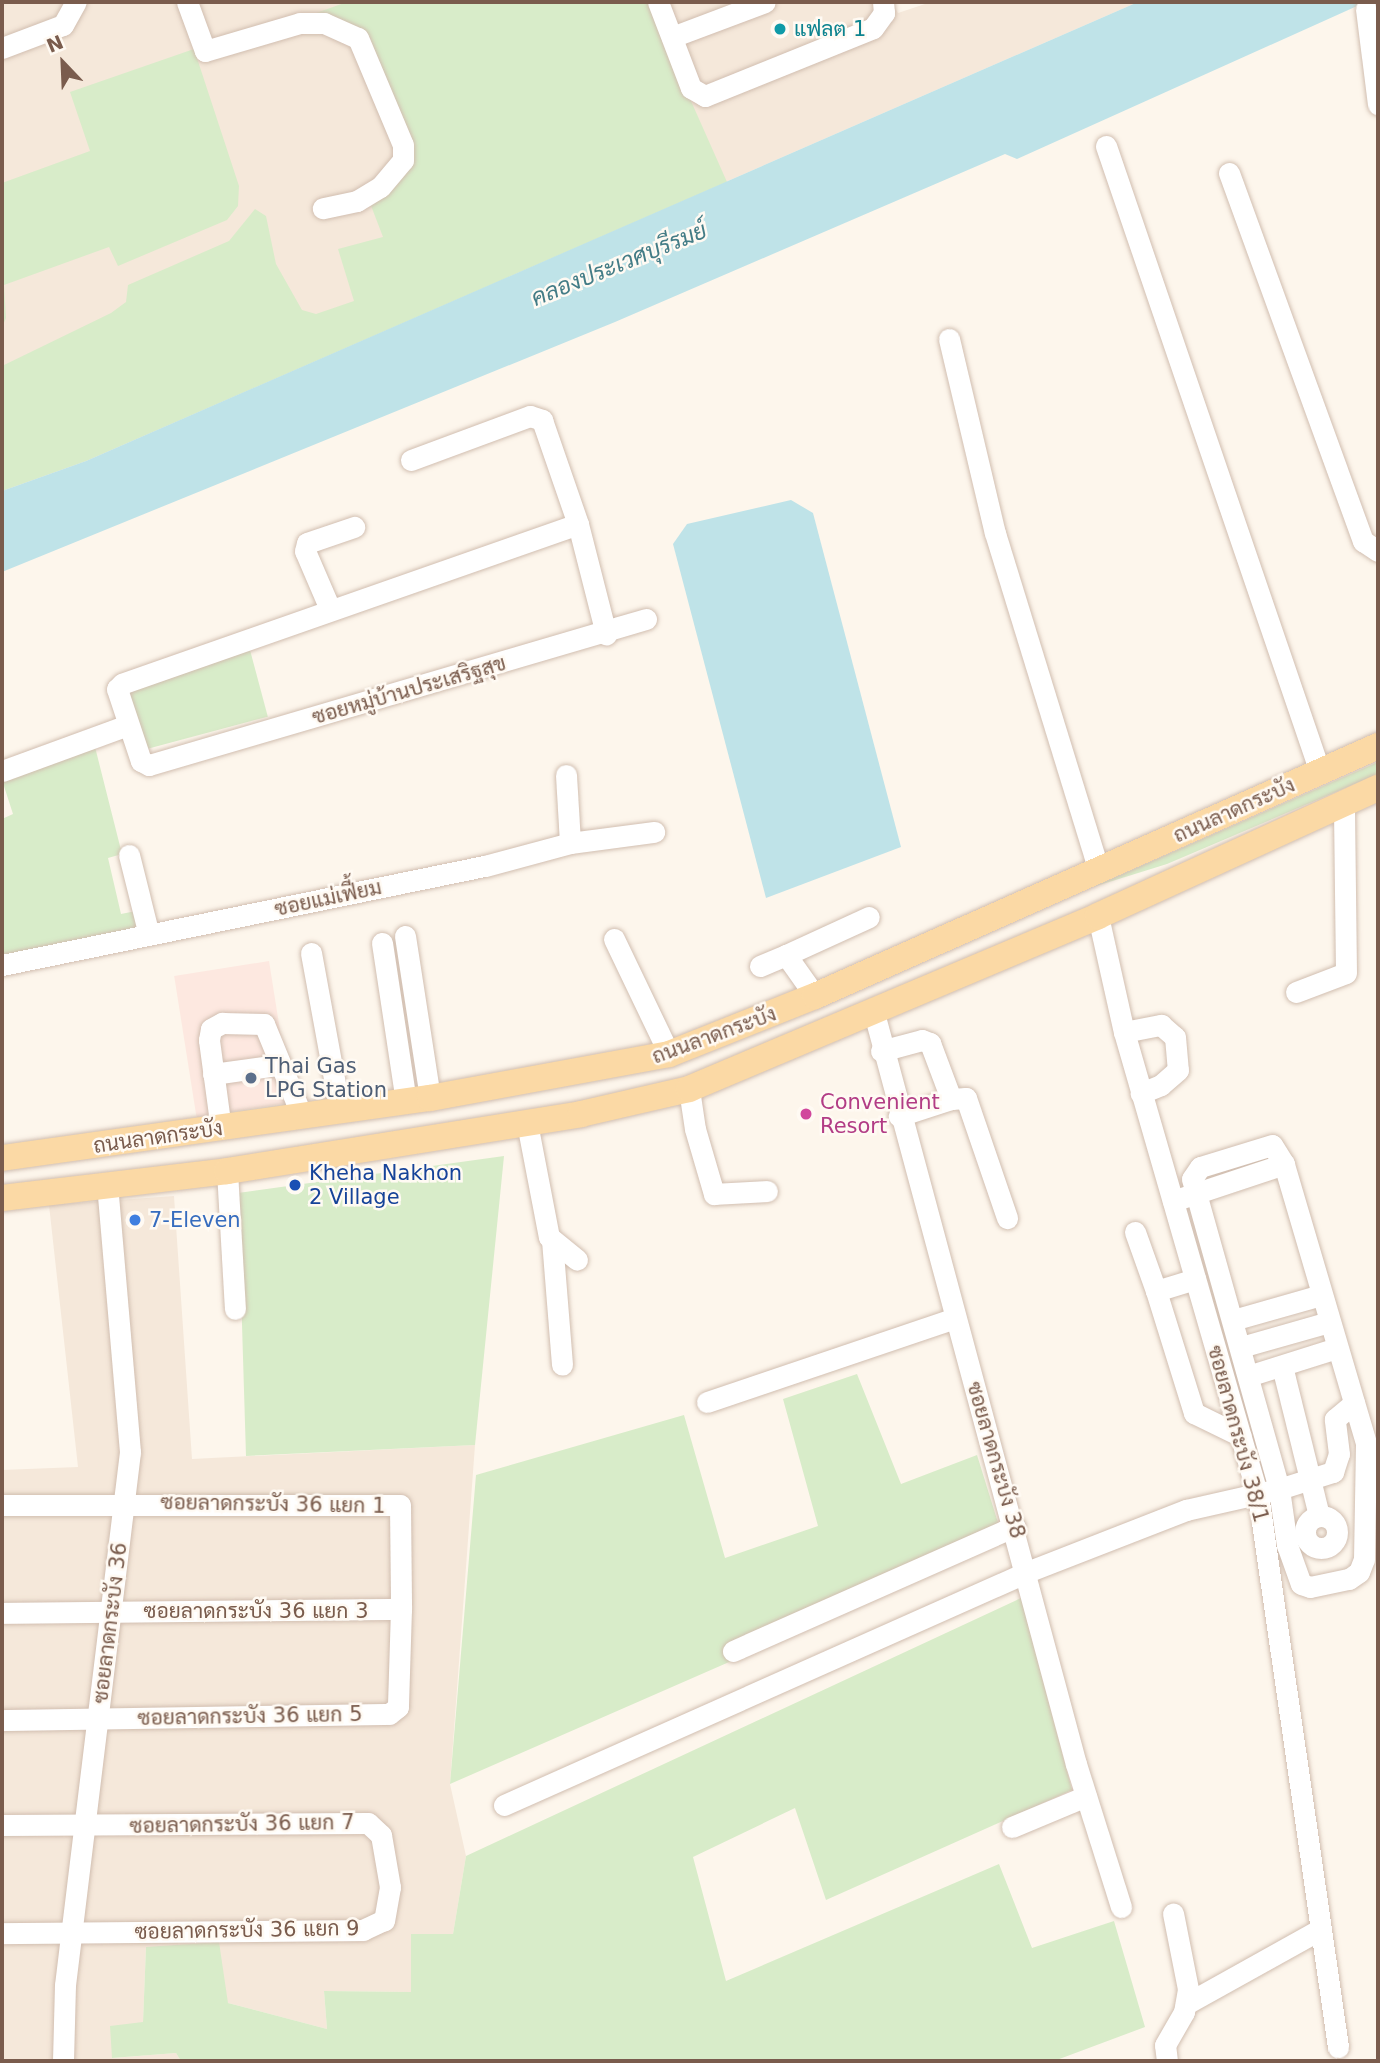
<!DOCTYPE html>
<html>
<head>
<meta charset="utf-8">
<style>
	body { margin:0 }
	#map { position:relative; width:1380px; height:2063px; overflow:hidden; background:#fdf6ec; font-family:"DejaVu Sans",Sarabun,sans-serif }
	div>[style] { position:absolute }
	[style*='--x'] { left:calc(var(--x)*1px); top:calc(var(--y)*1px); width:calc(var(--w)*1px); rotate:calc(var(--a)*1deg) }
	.residential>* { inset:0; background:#f5e8da }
	.commercial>* { inset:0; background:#fde8e0; transform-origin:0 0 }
	.green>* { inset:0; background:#d8ecc9; transform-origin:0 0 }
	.water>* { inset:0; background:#bfe3e8 }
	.roads { filter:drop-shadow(0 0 2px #d1beb0) drop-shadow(0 0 2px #d1beb0) }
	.minor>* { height:21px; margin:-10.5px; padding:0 10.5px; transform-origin:10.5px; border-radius:10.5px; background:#fff }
	.minor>.ring { margin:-10.5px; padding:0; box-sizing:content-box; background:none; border:21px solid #fff; border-radius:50% }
	.major>* { height:26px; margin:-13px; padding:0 13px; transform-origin:13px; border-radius:13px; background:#fbd9a5 }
	.dots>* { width:19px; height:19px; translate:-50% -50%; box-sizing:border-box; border:4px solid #fffaf3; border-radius:50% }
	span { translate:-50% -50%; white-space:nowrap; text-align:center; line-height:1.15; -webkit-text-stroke:5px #fffaf3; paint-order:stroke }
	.culture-label { font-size:21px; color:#0d838f }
	.left { translate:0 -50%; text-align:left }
	.street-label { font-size:21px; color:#7a5c4d }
	.service-label { font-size:21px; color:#4e5e75 }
	.hotel-label { font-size:21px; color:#b23c85 }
	.transit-label { font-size:21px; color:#164399 }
	.shop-label { font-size:21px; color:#366cbe }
	.water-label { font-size:23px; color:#437c86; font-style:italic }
	.frame { position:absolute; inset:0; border:4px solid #7a5c4d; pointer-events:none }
	.north { position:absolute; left:28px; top:28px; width:70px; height:70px; -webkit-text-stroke:5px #fffaf3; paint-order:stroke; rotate:337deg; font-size:19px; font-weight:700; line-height:28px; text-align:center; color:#7a5c4d }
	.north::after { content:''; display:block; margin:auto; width:24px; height:32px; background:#7a5c4d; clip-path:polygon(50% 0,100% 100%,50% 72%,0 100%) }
</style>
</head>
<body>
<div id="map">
	<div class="residential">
		<i style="clip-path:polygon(2px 2px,892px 2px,898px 13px,931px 2px,1138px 2px,86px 461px,2px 491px)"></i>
		<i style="clip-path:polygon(174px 1196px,192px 1459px,475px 1445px,450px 1784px,466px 1856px,453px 1934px,411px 1934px,411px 1992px,324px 1991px,327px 2029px,228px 2003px,146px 1947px,143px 2022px,113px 2058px,176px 2053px,181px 2061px,2px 2061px,2px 1470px,78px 1467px,49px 1205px)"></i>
	</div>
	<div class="commercial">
		<i style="left:269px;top:961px;width:143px;height:96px;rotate:81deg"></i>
	</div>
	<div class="green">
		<i style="clip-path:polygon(347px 2px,647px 2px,727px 182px,86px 461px,2px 491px,2px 366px,111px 313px,126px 302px,128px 285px,229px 241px,255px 209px,266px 216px,276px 264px,302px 310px,316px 314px,354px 301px,338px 249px,383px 237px,370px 203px,400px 181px,409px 161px,410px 140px,370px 38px,352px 25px,302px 18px)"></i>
		<i style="clip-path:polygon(194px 49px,239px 186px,238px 206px,227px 220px,118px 266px,109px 247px,4px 285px,6px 318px,2px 327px,2px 183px,90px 151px,70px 92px)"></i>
		<i style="left:250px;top:650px;width:69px;height:133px;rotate:75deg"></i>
		<i style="clip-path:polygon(94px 743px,122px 854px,108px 858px,121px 914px,136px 911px,141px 930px,2px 958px,2px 819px,13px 814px,2px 780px)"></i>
		<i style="clip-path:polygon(1378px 762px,1378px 774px,1167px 864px,1093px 887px)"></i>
		<i style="clip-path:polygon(504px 1156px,475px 1445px,246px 1456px,238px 1193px)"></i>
		<i style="clip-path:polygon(857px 1374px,901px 1484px,977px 1455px,1004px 1542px,450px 1784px,476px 1475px,684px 1415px,725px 1558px,818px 1526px,783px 1399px)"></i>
		<i style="clip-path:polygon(1021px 1598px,1072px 1790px,826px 1900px,795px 1808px,693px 1857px,726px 1981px,999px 1864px,1032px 1948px,1114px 1921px,1145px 2027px,1054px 2061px,181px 2061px,176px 2053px,112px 2058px,110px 2026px,143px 2022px,146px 1947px,219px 1942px,228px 2003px,327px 2029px,324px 1991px,411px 1992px,411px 1934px,453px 1934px,466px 1856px)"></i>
	</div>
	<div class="water">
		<i style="clip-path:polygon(1138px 2px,1366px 2px,1017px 159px,1005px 154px,615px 322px,2px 572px,2px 491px,86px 461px)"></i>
		<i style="clip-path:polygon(791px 500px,813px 513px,901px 847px,766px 898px,673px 544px,687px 524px)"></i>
	</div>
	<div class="roads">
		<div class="minor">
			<i style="--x:187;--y:2;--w:52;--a:69.8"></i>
			<i style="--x:205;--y:51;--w:99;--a:-16.4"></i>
			<i style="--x:300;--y:23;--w:24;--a:0"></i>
			<i style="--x:324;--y:23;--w:37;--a:24"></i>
			<i style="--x:358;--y:38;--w:116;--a:67.2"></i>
			<i style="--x:403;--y:145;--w:15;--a:90"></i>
			<i style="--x:403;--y:160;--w:35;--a:130"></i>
			<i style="--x:380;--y:187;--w:27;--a:149"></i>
			<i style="--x:357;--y:201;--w:35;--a:168"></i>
			<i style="--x:658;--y:2;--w:92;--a:69"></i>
			<i style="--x:691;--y:88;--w:16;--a:30"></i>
			<i style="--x:705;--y:96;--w:181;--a:-22"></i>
			<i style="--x:873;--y:28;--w:19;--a:-54"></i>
			<i style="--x:884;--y:13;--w:11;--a:-95"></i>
			<i style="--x:1366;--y:9;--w:96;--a:82.8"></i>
			<i style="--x:672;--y:37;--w:99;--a:-20.6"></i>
			<i style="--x:2;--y:48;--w:65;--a:-20.7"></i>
			<i style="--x:63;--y:25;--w:26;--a:-61"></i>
			<i style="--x:1106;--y:146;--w:662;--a:71.13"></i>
			<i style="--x:1229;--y:173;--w:392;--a:70"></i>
			<i style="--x:1363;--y:541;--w:18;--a:34"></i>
			<i style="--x:949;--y:339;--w:199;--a:76.7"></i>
			<i style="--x:995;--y:533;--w:354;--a:72.9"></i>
			<i style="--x:411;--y:460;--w:127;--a:-20.3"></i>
			<i style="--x:530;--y:416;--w:13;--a:18"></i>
			<i style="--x:542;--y:420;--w:110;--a:70.9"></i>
			<i style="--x:578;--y:524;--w:114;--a:75.7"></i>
			<i style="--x:578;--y:524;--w:483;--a:160.7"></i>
			<i style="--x:122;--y:684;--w:7;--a:135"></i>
			<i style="--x:117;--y:689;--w:76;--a:71.6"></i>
			<i style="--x:141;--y:761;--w:9;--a:27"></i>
			<i style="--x:149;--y:765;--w:518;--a:-16.37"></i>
			<i style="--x:330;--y:609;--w:63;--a:-113.3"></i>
			<i style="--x:305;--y:551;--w:8;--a:-76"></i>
			<i style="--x:307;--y:543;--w:50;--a:-18.8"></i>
			<i style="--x:2;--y:771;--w:134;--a:-20.1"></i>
			<i style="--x:566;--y:775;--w:68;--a:86.6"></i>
			<i style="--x:129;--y:855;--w:82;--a:76"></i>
			<i style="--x:1098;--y:916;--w:119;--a:77.4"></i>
			<i style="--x:1124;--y:1032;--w:482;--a:73.9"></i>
			<i style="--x:1258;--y:1495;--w:558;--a:81.75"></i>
			<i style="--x:405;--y:936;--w:164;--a:81.2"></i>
			<i style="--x:614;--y:939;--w:127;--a:64.4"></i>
			<i style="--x:382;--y:943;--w:160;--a:81.4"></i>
			<i style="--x:311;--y:953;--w:161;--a:79.6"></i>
			<i style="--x:786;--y:955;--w:91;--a:-24.6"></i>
			<i style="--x:2;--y:965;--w:493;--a:-11.6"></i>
			<i style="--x:485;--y:866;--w:88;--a:-15.1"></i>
			<i style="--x:570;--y:843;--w:85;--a:-7.5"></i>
			<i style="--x:760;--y:966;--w:28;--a:-23"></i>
			<i style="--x:786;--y:955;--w:50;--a:54.7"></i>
			<i style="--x:1296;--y:992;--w:53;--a:-20.8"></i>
			<i style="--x:1346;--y:973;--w:170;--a:-90.7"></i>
			<i style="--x:874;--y:1013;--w:778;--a:74.95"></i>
			<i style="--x:1076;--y:1764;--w:150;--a:72.5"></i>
			<i style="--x:1124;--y:1032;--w:38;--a:-11"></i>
			<i style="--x:1161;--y:1025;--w:18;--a:41"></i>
			<i style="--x:1175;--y:1037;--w:33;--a:85"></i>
			<i style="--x:1178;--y:1070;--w:23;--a:139"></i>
			<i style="--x:1161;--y:1085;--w:22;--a:158"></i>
			<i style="--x:881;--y:1051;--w:42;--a:-15"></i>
			<i style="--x:922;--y:1040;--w:9;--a:21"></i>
			<i style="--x:930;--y:1043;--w:60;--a:69.4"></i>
			<i style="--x:951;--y:1099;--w:55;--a:161.9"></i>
			<i style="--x:213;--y:1074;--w:66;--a:-7.9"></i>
			<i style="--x:689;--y:1089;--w:40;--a:81.5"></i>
			<i style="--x:695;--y:1129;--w:68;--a:73.7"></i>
			<i style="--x:714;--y:1194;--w:53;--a:-3.2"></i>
			<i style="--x:951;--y:1099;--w:15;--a:-4"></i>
			<i style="--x:966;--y:1098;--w:127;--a:71.1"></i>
			<i style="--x:527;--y:1123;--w:116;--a:79.1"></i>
			<i style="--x:549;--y:1237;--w:36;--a:39"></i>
			<i style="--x:221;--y:1129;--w:90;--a:-97.7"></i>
			<i style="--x:209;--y:1040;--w:11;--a:-80"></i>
			<i style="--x:211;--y:1029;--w:13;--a:-29"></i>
			<i style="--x:222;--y:1023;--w:42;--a:1.4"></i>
			<i style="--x:264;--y:1024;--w:100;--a:67.6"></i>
			<i style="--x:1284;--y:1164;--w:22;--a:-122"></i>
			<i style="--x:1272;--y:1145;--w:75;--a:163"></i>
			<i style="--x:1200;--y:1167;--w:14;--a:124"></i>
			<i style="--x:1192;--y:1179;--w:322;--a:74.3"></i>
			<i style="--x:1279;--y:1489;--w:57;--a:-17.5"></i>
			<i style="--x:1333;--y:1472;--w:19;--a:-72"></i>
			<i style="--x:1339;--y:1454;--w:35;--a:-97"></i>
			<i style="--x:1335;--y:1419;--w:25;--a:-40"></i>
			<i style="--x:227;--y:1171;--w:138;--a:86.7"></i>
			<i style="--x:1135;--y:1232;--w:63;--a:70.4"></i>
			<i style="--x:1156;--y:1291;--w:41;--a:-17.1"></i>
			<i style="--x:552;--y:1240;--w:125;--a:85.4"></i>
			<i style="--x:1156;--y:1291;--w:128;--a:72.7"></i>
			<i style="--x:1194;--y:1413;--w:52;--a:26.1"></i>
			<i style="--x:1233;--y:1320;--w:91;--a:-15.9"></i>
			<i style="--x:1241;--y:1347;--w:91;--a:-15.9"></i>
			<i style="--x:1282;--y:1366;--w:154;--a:76.1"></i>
			<i style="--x:1248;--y:1376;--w:93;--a:-17.5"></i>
			<i style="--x:707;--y:1402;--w:262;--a:-18.7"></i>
			<i style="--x:2;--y:1505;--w:398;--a:0"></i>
			<i style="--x:400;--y:1505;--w:104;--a:89.4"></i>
			<i style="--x:401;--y:1609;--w:98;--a:91.8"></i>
			<i style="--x:398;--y:1707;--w:11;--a:142"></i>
			<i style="--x:389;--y:1714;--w:387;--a:179.1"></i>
			<i class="ring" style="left:1305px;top:1516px;width:11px;height:11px"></i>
			<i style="--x:2;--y:1613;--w:399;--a:-0.6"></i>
			<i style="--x:733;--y:1651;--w:308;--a:-23.9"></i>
			<i style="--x:504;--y:1805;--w:573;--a:-24.01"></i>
			<i style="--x:1027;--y:1572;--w:171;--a:-21.3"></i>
			<i style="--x:1186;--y:1510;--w:95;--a:-12.7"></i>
			<i style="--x:1279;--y:1489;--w:57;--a:81.9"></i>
			<i style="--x:1287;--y:1545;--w:41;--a:70.3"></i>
			<i style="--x:1301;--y:1584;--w:9;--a:18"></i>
			<i style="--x:1310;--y:1587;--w:40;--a:-12"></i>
			<i style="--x:1349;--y:1579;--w:12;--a:-35"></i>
			<i style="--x:1359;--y:1572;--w:14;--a:-69"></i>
			<i style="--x:1364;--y:1559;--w:116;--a:-89"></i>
			<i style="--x:1366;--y:1443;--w:291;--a:-106.4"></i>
			<i style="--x:1284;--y:1164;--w:117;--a:161.6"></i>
			<i style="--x:2;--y:1825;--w:366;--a:-0.3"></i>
			<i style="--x:368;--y:1823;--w:18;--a:43"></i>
			<i style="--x:381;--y:1835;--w:53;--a:80.2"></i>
			<i style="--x:390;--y:1887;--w:34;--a:100"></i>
			<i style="--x:384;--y:1920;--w:23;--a:155"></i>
			<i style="--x:363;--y:1930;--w:361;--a:179.5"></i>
			<i style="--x:1012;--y:1827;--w:80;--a:-22.7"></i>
			<i style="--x:1186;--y:2004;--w:154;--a:-29.1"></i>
			<i style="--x:63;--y:2061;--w:76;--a:-88.5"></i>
			<i style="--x:65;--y:1985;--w:537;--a:-83.05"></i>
			<i style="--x:130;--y:1452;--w:270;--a:-94.9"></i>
			<i style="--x:1167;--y:2061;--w:16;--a:-97"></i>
			<i style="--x:1165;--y:2045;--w:38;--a:-60"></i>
			<i style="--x:1184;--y:2012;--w:23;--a:-80"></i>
			<i style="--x:1188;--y:1989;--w:77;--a:-101.2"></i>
		</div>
		<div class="major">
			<i style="--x:2;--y:1158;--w:432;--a:-8"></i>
			<i style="--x:430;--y:1098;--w:243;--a:-10.4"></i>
			<i style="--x:669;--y:1054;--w:157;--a:-21.7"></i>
			<i style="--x:815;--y:996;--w:616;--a:-23.94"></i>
			<i style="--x:2;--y:1198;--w:227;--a:-6.8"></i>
			<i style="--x:227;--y:1171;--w:359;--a:-9.1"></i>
			<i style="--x:581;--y:1114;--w:111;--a:-13"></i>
			<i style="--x:689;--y:1089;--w:444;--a:-22.9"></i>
			<i style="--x:1098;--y:916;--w:308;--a:-24.6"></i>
		</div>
	</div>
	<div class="dots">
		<i style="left:780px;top:29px;background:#0f9aa8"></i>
		<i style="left:251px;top:1078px;background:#5c6f8a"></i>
		<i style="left:806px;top:1114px;background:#d1479c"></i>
		<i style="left:295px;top:1185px;background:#1a4fb4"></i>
		<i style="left:135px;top:1220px;background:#3f7fe0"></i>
	</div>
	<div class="culture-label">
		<span class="left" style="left:794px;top:29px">แฟลต 1</span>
	</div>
	<div class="street-label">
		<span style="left:409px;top:690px;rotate:-16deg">ซอยหมู่บ้านประเสริฐสุข</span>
		<span style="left:1234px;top:810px;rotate:-24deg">ถนนลาดกระบัง</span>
		<span style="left:328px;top:898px;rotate:-12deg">ซอยแม่เฟี้ยม</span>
		<span style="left:714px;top:1035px;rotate:-20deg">ถนนลาดกระบัง</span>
		<span style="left:158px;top:1137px;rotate:-8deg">ถนนลาดกระบัง</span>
		<span style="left:1238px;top:1434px;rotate:75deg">ซอยลาดกระบัง 38/1</span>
		<span style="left:996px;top:1460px;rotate:74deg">ซอยลาดกระบัง 38</span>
		<span style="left:273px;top:1504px;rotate:1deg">ซอยลาดกระบัง 36 แยก 1</span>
		<span style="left:256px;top:1611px">ซอยลาดกระบัง 36 แยก 3</span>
		<span style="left:110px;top:1623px;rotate:-83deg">ซอยลาดกระบัง 36</span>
		<span style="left:250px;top:1716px;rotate:-1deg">ซอยลาดกระบัง 36 แยก 5</span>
		<span style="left:242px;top:1824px;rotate:-1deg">ซอยลาดกระบัง 36 แยก 7</span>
		<span style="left:247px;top:1930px;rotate:-1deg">ซอยลาดกระบัง 36 แยก 9</span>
	</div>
	<div class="service-label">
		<span class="left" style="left:265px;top:1078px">Thai Gas<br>LPG Station</span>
	</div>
	<div class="hotel-label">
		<span class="left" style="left:820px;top:1114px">Convenient<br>Resort</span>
	</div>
	<div class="transit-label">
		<span class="left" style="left:309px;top:1185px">Kheha Nakhon<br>2 Village</span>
	</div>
	<div class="shop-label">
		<span class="left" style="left:149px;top:1220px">7-Eleven</span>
	</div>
	<div class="water-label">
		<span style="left:619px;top:264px;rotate:-22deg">คลองประเวศบุรีรมย์</span>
	</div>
	<div class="frame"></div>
	<div class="north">N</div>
</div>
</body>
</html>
